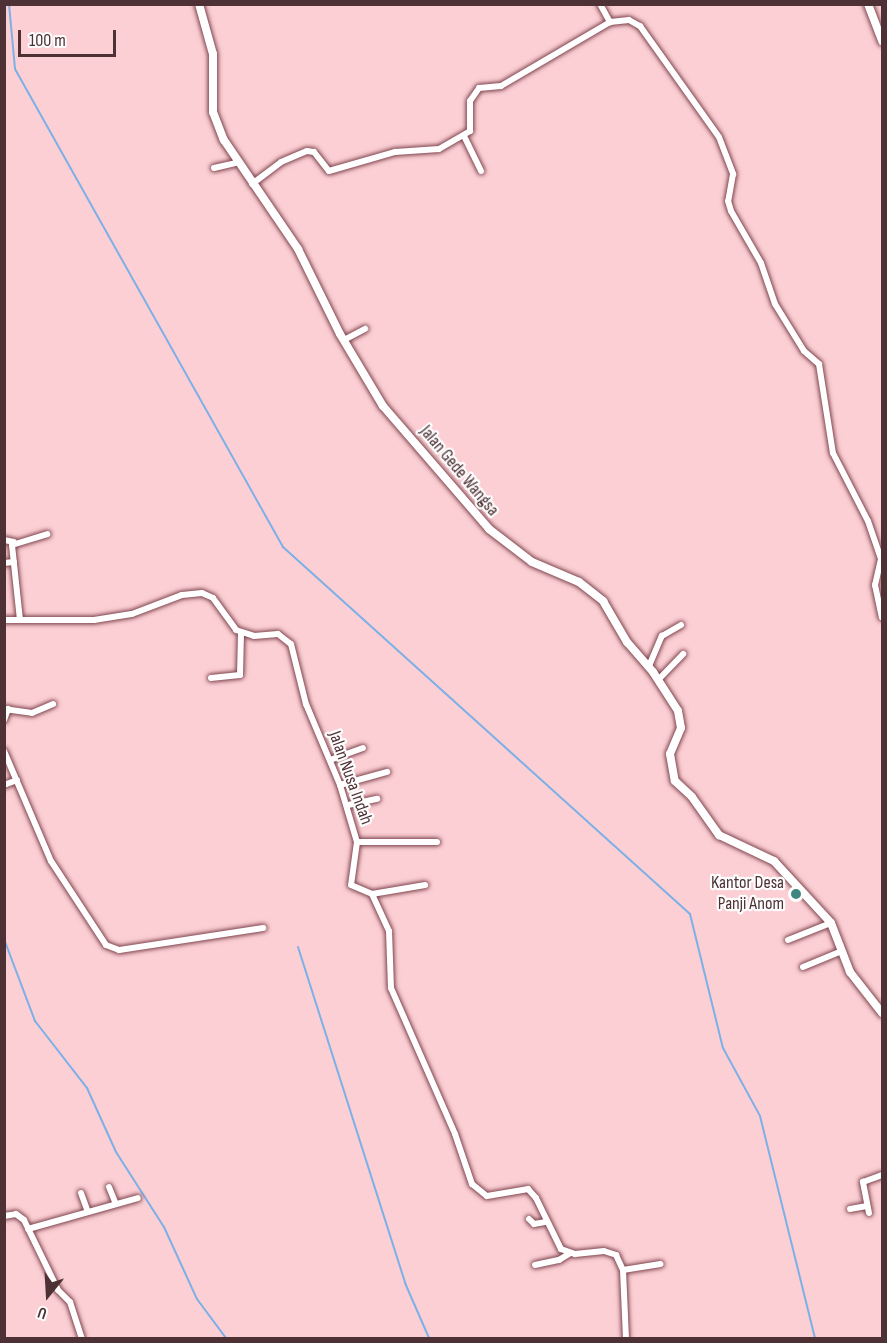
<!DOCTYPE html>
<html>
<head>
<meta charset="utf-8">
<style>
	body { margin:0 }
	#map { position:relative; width:887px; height:1343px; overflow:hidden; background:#fbcfd4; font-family:"Sofia Sans Condensed",sans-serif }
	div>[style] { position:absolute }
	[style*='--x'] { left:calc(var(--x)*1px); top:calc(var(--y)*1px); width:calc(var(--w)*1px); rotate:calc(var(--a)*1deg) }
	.stream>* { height:2px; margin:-1px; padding:0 1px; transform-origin:1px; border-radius:1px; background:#7cb0e7 }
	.roads { filter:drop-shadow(0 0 2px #81454f) drop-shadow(0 0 2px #81454f) }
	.minor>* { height:6px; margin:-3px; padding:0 3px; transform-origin:3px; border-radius:3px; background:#fff }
	.tertiary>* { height:8px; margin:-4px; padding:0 4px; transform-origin:4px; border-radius:4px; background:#fff }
	.dots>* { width:16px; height:16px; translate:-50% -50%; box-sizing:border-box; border:3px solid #fdfdfd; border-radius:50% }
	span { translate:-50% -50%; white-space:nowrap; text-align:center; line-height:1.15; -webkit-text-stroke:4.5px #fdfdfd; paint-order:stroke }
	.street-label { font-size:18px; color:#4d3135 }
	.poi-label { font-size:18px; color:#4d3135 }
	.right { translate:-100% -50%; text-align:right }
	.frame { position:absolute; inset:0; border:6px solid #4d3135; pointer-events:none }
	.north { position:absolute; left:18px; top:1265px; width:60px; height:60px; -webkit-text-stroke:4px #fdfdfd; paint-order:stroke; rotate:198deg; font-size:16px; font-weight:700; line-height:24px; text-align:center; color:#4d3135 }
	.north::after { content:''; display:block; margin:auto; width:21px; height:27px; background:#4d3135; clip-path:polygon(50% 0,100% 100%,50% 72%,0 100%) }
	.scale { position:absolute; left:18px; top:30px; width:98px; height:27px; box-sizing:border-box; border:3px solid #4d3135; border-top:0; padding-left:8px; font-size:18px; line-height:21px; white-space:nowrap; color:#4d3135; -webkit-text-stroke:4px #fdfdfd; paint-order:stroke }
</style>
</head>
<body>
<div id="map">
	<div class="stream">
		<i style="--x:9;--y:4;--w:65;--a:84.7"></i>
		<i style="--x:15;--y:69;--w:548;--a:60.72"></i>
		<i style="--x:283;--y:547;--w:548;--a:42.04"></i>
		<i style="--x:690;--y:914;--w:138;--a:76.2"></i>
		<i style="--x:723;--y:1048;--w:77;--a:61.4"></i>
		<i style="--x:760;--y:1116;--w:229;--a:76.1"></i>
		<i style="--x:4;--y:939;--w:88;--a:69.3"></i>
		<i style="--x:35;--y:1021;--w:85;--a:52.2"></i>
		<i style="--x:87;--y:1088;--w:70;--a:65.6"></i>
		<i style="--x:116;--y:1152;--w:89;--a:57.4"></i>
		<i style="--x:164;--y:1227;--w:79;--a:65.4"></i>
		<i style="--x:197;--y:1299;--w:49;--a:53.4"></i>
		<i style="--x:298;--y:947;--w:353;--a:72.3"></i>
		<i style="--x:405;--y:1283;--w:60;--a:66.4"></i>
	</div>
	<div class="roads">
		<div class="minor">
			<i style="--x:600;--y:4;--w:21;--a:61"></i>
			<i style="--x:464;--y:136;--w:39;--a:64"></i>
			<i style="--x:214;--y:168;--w:23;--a:-13"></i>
			<i style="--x:252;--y:184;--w:36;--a:-37"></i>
			<i style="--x:281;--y:162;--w:28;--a:-23"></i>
			<i style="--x:307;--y:151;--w:7;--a:8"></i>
			<i style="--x:314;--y:152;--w:24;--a:52"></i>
			<i style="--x:329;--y:171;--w:69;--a:-16.1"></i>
			<i style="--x:395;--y:152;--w:44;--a:-3.9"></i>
			<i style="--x:439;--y:149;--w:36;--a:-30"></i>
			<i style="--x:470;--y:131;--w:30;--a:-90"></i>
			<i style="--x:470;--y:101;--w:16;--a:-55"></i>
			<i style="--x:479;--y:88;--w:22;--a:-5"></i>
			<i style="--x:501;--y:86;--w:126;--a:-30.4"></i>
			<i style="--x:610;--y:22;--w:19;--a:-6"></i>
			<i style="--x:629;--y:20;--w:13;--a:29"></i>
			<i style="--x:640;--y:26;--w:136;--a:54.6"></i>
			<i style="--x:719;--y:137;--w:40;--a:69"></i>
			<i style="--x:733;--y:174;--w:27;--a:100"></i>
			<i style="--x:728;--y:201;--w:10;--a:73"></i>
			<i style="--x:731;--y:211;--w:60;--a:60"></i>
			<i style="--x:761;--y:263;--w:43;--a:71.1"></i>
			<i style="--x:775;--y:304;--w:55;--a:58.3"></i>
			<i style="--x:804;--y:351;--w:20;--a:41"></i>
			<i style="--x:819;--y:364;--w:90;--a:81.1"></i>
			<i style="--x:833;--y:453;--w:76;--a:62.8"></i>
			<i style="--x:868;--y:521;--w:40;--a:71.1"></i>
			<i style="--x:881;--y:559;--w:27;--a:103"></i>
			<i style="--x:875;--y:585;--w:33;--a:78"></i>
			<i style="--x:344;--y:340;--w:24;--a:-28"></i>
			<i style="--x:4;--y:540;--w:10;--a:11"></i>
			<i style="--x:4;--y:563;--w:10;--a:-6"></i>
			<i style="--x:4;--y:620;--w:90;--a:0"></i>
			<i style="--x:94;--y:620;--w:38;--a:-9"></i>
			<i style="--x:132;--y:614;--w:53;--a:-20.8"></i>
			<i style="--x:182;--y:595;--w:20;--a:-6"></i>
			<i style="--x:202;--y:593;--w:12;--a:24"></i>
			<i style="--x:213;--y:598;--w:39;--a:54"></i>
			<i style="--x:236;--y:630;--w:19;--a:18"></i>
			<i style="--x:254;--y:636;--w:24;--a:-5"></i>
			<i style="--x:278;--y:634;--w:16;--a:38"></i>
			<i style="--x:291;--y:644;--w:62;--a:76"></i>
			<i style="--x:306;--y:704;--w:88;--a:67.2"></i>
			<i style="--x:340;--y:785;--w:59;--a:73.4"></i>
			<i style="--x:357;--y:842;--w:43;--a:97.9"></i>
			<i style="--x:351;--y:885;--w:23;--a:23"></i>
			<i style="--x:372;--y:894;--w:41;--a:65.3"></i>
			<i style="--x:389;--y:931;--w:57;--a:88"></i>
			<i style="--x:391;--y:988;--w:159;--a:66.3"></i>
			<i style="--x:455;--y:1134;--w:53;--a:71.2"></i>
			<i style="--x:472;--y:1184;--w:19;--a:39"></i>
			<i style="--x:487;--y:1196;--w:42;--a:-9.7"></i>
			<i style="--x:528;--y:1189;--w:12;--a:48"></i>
			<i style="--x:536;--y:1198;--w:57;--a:63.9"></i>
			<i style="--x:561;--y:1249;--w:15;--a:20"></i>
			<i style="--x:575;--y:1254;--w:29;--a:-6"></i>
			<i style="--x:604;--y:1251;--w:13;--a:18"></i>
			<i style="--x:616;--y:1255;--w:17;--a:65"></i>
			<i style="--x:623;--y:1270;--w:68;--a:87.5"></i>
			<i style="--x:20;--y:620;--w:75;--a:-96.1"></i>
			<i style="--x:12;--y:545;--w:37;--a:-17"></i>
			<i style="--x:649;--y:666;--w:33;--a:-67"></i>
			<i style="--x:662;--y:636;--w:22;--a:-30"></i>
			<i style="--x:211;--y:678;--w:29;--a:-6"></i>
			<i style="--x:240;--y:675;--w:42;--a:-88.6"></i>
			<i style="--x:659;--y:679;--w:35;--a:-46"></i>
			<i style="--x:4;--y:709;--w:28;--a:8"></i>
			<i style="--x:32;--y:713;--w:23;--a:-23"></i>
			<i style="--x:4;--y:720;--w:12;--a:-70"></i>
			<i style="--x:4;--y:751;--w:120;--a:66.9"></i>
			<i style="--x:51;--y:861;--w:100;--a:56.8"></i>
			<i style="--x:106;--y:945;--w:14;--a:21"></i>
			<i style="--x:119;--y:950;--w:146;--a:-8.7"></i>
			<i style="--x:330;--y:760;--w:35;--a:-20"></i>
			<i style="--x:4;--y:785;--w:14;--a:-21"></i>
			<i style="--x:340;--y:785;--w:49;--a:-15.5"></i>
			<i style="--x:348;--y:805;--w:30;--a:-12"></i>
			<i style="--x:357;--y:842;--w:80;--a:0"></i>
			<i style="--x:372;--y:894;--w:54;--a:-9.6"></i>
			<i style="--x:788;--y:940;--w:46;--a:-21.6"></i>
			<i style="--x:803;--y:967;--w:42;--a:-22.3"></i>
			<i style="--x:109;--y:1187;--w:18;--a:68"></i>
			<i style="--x:81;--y:1193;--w:20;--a:70"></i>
			<i style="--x:850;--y:1209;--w:17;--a:-10"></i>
			<i style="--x:869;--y:1213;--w:32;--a:-101"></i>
			<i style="--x:863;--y:1182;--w:20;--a:-20"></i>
			<i style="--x:4;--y:1216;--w:12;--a:-9"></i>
			<i style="--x:16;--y:1214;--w:10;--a:37"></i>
			<i style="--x:24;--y:1220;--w:78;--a:64.1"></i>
			<i style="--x:58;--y:1290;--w:17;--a:45"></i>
			<i style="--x:70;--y:1302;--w:38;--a:72"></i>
			<i style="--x:529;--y:1219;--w:7;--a:45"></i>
			<i style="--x:534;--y:1224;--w:11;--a:-10"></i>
			<i style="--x:28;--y:1229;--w:114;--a:-15.7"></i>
			<i style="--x:535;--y:1265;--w:25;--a:-12"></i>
			<i style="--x:559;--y:1260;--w:13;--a:-32"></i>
			<i style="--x:623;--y:1270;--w:38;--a:-9"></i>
		</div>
		<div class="tertiary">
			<i style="--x:199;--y:4;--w:52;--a:74.4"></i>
			<i style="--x:213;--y:54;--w:58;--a:90"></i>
			<i style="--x:213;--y:112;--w:30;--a:69"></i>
			<i style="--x:224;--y:140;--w:132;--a:55.8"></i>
			<i style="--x:298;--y:249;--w:95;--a:63.7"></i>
			<i style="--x:340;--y:334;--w:84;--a:59.2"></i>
			<i style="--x:383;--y:406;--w:162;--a:49.2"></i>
			<i style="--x:489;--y:529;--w:54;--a:37.5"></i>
			<i style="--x:532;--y:562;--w:51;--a:23.1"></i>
			<i style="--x:579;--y:582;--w:31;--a:38"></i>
			<i style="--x:603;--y:601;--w:48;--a:59.7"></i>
			<i style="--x:627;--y:642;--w:40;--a:49"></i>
			<i style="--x:653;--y:672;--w:46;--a:57.3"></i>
			<i style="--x:678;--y:711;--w:17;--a:80"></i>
			<i style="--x:681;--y:728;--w:28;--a:113"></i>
			<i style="--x:670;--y:754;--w:27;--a:80"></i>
			<i style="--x:675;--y:781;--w:23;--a:43"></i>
			<i style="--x:692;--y:797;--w:47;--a:54.6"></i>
			<i style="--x:719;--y:835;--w:61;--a:25.3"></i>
			<i style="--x:774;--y:861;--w:84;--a:47.4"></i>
			<i style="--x:831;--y:923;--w:53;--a:68.8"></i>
			<i style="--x:850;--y:972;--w:52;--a:52"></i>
			<i style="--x:868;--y:4;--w:40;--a:69"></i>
		</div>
	</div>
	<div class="dots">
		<i style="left:796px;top:894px;background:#3f8682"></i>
	</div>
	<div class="street-label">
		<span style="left:459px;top:471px;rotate:50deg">Jalan Gede Wangsa</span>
		<span style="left:350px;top:778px;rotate:70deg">Jalan Nusa Indah</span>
	</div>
	<div class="poi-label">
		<span class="right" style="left:784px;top:894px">Kantor Desa<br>Panji Anom</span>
	</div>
	<div class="frame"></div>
	<div class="north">U</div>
	<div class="scale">100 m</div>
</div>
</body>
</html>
